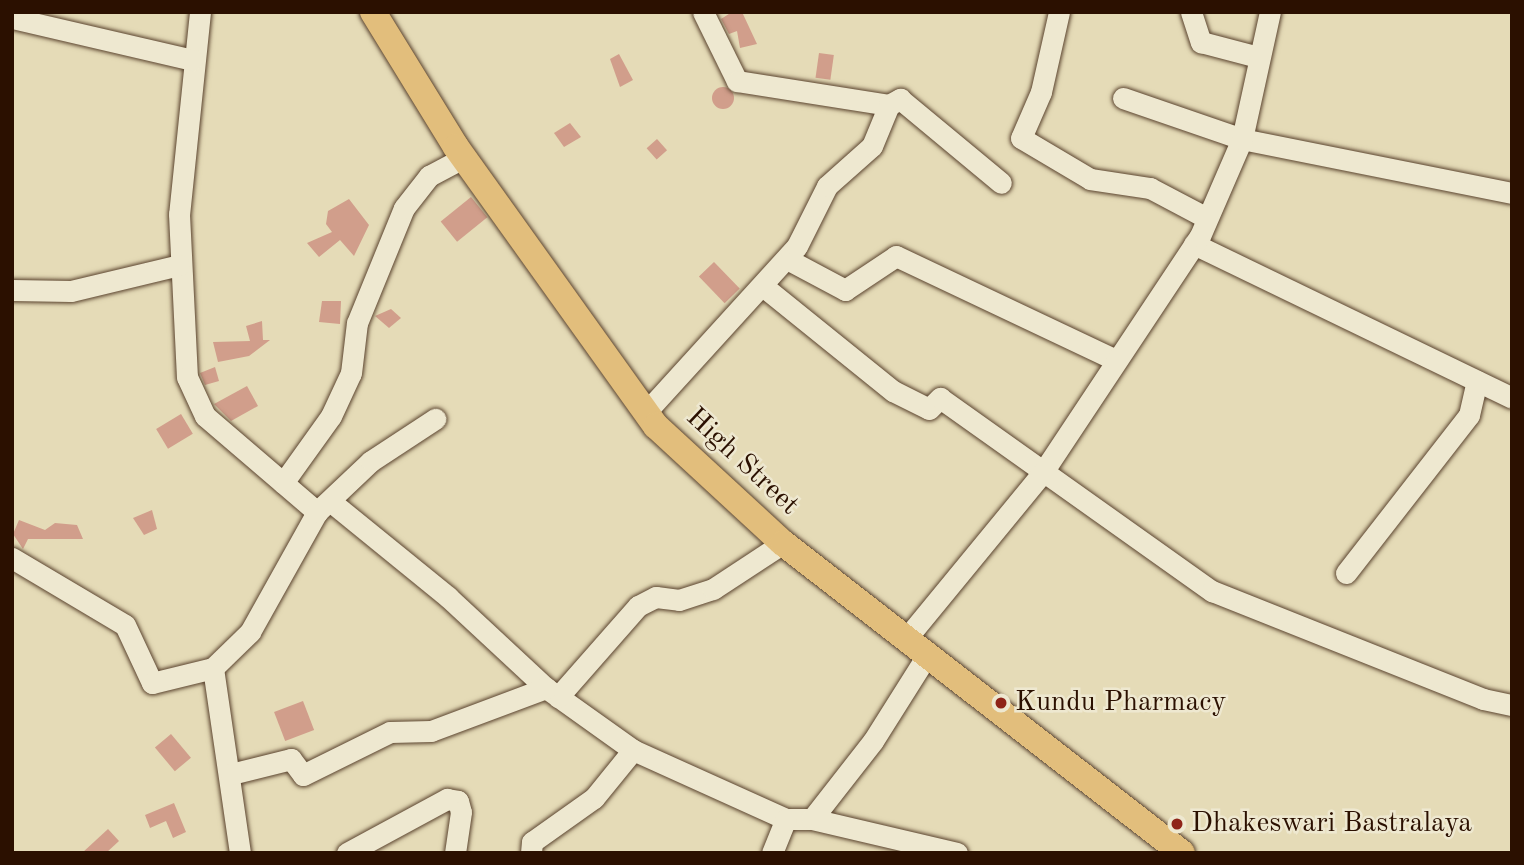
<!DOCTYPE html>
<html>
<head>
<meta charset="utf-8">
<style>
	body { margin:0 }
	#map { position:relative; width:1524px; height:865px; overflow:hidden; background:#e5dbb7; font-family:"Old Standard TT",serif }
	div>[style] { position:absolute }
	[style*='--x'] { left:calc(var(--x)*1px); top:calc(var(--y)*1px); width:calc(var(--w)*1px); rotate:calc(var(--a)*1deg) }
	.building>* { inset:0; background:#d19e8b; transform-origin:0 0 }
	.round { border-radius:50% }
	.roads { filter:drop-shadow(0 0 2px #5a432e) drop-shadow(0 0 2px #5a432e) }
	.minor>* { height:21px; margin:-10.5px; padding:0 10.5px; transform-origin:10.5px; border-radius:10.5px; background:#eee8d0 }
	.major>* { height:26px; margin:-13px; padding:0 13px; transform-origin:13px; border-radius:13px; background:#e2be7c }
	.dots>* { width:19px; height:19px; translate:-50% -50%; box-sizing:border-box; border:4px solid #eee8d0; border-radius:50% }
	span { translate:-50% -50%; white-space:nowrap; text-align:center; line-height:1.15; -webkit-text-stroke:5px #eee8d0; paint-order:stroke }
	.street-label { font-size:28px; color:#2b1000 }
	.poi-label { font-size:28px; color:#2b1000 }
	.left { translate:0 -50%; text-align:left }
	.frame { position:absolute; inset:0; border:14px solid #2b1000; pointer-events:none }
</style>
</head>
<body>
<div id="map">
	<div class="building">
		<i style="clip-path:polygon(732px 12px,742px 12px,757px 44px,740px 48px,737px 31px,729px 34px,721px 19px)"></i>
		<i style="left:819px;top:53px;width:15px;height:25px;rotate:8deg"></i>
		<i style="clip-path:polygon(619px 54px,633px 80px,620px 87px,610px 59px)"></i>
		<i class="round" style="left:712px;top:87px;width:22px;height:22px"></i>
		<i style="clip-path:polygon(570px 123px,581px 137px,564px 147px,554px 133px)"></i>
		<i style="left:657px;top:139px;width:15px;height:14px;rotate:48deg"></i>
		<i style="left:471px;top:197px;width:26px;height:39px;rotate:51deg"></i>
		<i style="clip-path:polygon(349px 199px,369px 225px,354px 256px,340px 240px,319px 257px,307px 243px,332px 232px,326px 224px,328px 211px)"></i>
		<i style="left:714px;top:262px;width:37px;height:21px;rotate:46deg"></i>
		<i style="clip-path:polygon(322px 301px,341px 301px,340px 324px,319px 322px)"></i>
		<i style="clip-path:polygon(391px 309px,401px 318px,389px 328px,375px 316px)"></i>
		<i style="clip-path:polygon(262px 321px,263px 340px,270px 340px,249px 356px,218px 362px,213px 342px,250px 341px,246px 326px)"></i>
		<i style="clip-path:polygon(215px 367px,219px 381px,205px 385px,200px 373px)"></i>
		<i style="clip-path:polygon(247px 386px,258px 406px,231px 421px,214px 404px)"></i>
		<i style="left:181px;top:414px;width:23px;height:29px;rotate:59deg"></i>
		<i style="clip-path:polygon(152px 510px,157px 529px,144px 535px,133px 518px)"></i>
		<i style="clip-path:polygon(19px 520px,45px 530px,55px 523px,77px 525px,83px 539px,28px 539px,23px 549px,13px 534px)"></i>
		<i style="left:303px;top:701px;width:31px;height:31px;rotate:69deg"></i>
		<i style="left:171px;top:734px;width:31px;height:21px;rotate:50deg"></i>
		<i style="clip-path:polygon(174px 803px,186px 832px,173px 838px,166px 821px,150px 828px,145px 815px)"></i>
		<i style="clip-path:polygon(108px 829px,119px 841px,106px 853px,82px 853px)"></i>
	</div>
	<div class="roads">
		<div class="minor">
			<i style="--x:200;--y:12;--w:203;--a:95.9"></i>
			<i style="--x:179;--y:214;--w:163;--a:87.2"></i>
			<i style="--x:187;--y:377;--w:43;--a:65.2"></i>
			<i style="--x:205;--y:416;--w:148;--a:40.6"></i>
			<i style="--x:703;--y:12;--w:77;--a:63.8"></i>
			<i style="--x:737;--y:81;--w:154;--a:9"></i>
			<i style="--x:1059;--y:12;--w:82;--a:102.7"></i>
			<i style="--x:1041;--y:92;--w:50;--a:113.5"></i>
			<i style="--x:1021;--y:138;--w:80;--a:30.7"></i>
			<i style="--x:1090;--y:179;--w:61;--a:8.5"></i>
			<i style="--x:1150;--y:188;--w:64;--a:27.8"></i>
			<i style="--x:1191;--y:12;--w:32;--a:72"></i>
			<i style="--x:1201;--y:42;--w:59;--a:14.7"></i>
			<i style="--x:12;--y:18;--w:185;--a:13.1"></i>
			<i style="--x:1123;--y:98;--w:126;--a:19"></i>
			<i style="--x:1242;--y:139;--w:275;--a:11.3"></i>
			<i style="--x:1194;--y:244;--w:353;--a:25.8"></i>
			<i style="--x:787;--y:259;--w:66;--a:28.1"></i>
			<i style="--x:845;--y:290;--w:61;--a:-33.7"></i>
			<i style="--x:896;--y:256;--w:239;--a:25.3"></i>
			<i style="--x:764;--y:287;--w:166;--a:38.9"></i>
			<i style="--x:893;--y:391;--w:40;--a:26.6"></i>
			<i style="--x:929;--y:409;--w:16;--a:-45"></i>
			<i style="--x:940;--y:398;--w:334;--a:35.4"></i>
			<i style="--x:1212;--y:591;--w:292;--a:21.7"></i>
			<i style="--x:1483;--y:699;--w:30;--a:12"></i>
			<i style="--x:12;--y:290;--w:59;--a:1"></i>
			<i style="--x:71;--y:291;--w:111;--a:-13.5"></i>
			<i style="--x:646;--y:412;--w:224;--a:-47.7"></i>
			<i style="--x:797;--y:246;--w:67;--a:-63.4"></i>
			<i style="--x:827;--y:186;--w:60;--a:-41.6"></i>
			<i style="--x:872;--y:146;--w:44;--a:-67.5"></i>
			<i style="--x:889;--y:105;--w:13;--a:-29"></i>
			<i style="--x:900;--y:99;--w:131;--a:39.7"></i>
			<i style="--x:283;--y:483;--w:82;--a:-54.4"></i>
			<i style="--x:331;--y:416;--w:47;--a:-65.1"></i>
			<i style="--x:351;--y:373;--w:50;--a:-83.2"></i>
			<i style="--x:357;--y:323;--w:124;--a:-67.8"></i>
			<i style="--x:404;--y:208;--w:41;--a:-52"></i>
			<i style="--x:429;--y:176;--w:40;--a:-28"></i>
			<i style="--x:330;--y:501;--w:152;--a:39.1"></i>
			<i style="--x:448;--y:597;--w:134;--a:42.9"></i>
			<i style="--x:546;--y:688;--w:107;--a:35.5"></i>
			<i style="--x:633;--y:750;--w:168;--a:24.3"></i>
			<i style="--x:786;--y:819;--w:26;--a:0"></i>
			<i style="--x:812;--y:819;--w:149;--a:13.2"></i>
			<i style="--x:12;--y:558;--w:131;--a:30.7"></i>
			<i style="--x:125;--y:625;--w:64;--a:65"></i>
			<i style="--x:152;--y:683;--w:63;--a:-13.8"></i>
			<i style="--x:213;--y:668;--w:52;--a:-44.2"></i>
			<i style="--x:250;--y:632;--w:137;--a:-60.8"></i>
			<i style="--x:317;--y:512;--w:74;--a:-43.4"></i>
			<i style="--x:371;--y:461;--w:77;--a:-33.3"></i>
			<i style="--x:1346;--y:573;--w:200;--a:-52.1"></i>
			<i style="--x:1469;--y:415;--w:35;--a:-77"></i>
			<i style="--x:905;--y:640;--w:217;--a:-50.6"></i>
			<i style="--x:1043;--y:472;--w:283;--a:-56.4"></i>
			<i style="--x:1200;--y:236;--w:106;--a:-66.6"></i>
			<i style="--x:1242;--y:139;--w:130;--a:-77.6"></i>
			<i style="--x:213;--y:668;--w:187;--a:81.7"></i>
			<i style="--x:558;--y:697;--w:121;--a:-48.7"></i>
			<i style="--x:638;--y:606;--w:20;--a:-27"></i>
			<i style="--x:656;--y:597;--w:23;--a:7"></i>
			<i style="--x:679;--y:600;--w:36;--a:-18"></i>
			<i style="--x:713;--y:589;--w:84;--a:-33.3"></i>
			<i style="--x:231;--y:774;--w:62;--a:-14"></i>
			<i style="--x:291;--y:759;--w:20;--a:53"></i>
			<i style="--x:303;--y:775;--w:97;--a:-26.3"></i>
			<i style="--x:390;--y:732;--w:41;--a:-1.4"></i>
			<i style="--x:431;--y:731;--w:123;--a:-20.5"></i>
			<i style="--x:812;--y:819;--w:99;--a:-52"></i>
			<i style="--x:873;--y:741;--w:99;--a:-57.8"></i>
			<i style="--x:347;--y:853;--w:114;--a:-28.4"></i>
			<i style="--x:447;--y:799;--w:11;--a:10"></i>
			<i style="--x:458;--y:801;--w:11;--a:75"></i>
			<i style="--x:461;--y:812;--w:41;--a:98.3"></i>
			<i style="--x:531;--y:853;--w:11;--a:-85"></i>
			<i style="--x:532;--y:842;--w:76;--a:-35.4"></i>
			<i style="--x:594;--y:798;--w:62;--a:-50.9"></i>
			<i style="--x:772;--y:853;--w:37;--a:-68"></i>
		</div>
		<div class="major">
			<i style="--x:373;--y:12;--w:158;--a:58.4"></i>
			<i style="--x:456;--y:147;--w:343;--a:54.4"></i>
			<i style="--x:656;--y:426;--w:173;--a:42.7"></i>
			<i style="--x:783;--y:543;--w:505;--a:37.85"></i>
		</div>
	</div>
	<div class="dots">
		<i style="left:1001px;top:703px;background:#8f2418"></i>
		<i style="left:1177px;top:824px;background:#8f2418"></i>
	</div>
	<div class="street-label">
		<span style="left:742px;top:462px;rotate:43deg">High Street</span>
	</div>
	<div class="poi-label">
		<span class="left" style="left:1015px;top:703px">Kundu Pharmacy</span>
		<span class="left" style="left:1191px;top:824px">Dhakeswari Bastralaya</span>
	</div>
	<div class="frame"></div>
</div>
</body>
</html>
